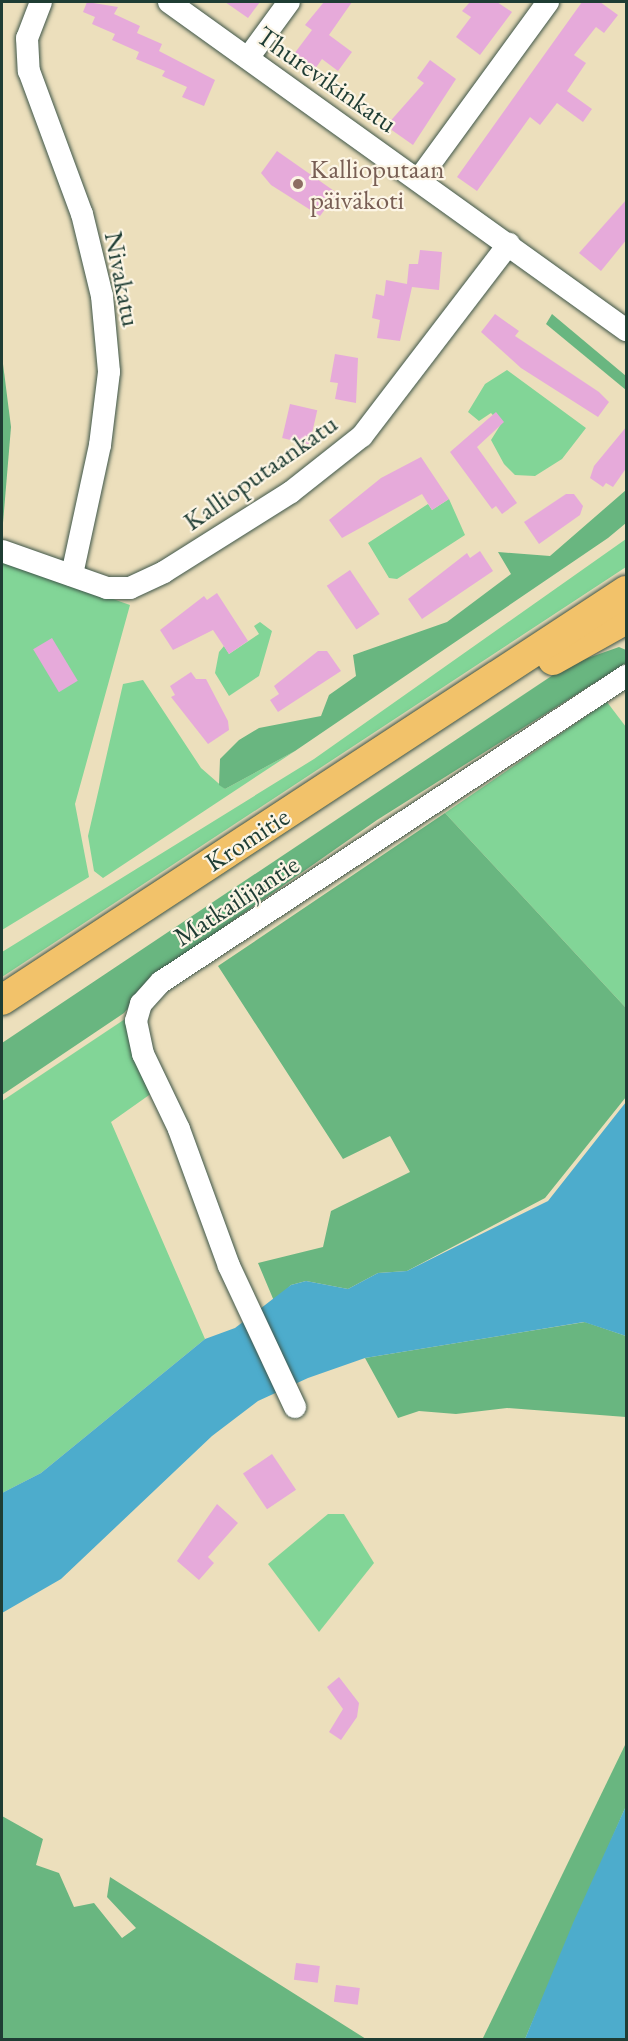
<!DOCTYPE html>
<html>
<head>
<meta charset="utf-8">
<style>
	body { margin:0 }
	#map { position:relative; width:628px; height:2041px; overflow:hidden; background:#ecdfbc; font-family:"EB Garamond",serif }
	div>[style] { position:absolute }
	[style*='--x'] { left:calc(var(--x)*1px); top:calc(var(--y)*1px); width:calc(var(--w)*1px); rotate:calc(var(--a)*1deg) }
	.green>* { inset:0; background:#82d597 }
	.forest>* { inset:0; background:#69b680 }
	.water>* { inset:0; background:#4daccc }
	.building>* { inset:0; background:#e6aada; transform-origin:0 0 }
	.roads { filter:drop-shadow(0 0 2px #3e5548) drop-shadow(0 0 2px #3e5548) }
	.minor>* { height:22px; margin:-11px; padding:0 11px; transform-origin:11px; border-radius:11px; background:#fff }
	.major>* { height:30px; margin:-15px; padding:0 15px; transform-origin:15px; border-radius:15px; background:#f2c26a }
	.dots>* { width:16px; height:16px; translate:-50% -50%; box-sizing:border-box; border:3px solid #fcf5e5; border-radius:50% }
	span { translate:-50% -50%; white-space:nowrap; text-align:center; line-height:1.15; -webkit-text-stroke:4.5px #fcf5e5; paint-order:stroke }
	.street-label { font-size:27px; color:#1f3d34 }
	.education-label { font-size:27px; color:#785e54 }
	.left { translate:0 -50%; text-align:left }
	.frame { position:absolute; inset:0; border:3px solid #1f3d34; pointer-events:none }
</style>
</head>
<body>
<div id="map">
	<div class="green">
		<i style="clip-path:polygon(507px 370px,586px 428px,562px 459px,535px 476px,515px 475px,504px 464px,491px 440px,501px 424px,491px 413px,479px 421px,468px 412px,485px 384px)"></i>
		<i style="clip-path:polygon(449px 499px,465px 535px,397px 579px,389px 578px,368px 543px,428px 504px,432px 510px)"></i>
		<i style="clip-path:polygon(626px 539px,626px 567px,2px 977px,2px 952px,314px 759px)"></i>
		<i style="clip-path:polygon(2px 560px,130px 605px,75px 804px,89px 877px,2px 930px)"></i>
		<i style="clip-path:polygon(260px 622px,272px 631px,259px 676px,229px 696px,215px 673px,219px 652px,224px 646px,229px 654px,259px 634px,254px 626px)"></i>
		<i style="clip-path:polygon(143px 680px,201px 768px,225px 789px,295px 751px,103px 878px,94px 871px,88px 836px,123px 684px)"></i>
		<i style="clip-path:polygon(607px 702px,626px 727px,626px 1008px,445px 813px)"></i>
		<i style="clip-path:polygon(125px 1019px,152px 1093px,111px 1122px,205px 1339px,41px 1473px,2px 1493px,2px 1101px)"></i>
		<i style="clip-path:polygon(328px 1514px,344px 1514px,374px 1563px,319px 1632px,268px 1564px)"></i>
	</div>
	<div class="forest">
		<i style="clip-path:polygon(552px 314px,626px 376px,626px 390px,546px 324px)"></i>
		<i style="clip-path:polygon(2px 356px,11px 427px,2px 535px)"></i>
		<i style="clip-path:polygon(626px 490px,626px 523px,608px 538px,295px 751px,225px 789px,219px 785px,220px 759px,239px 740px,259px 728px,321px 716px,329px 695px,356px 676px,353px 655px,447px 622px,511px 574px,498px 552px,550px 556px)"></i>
		<i style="clip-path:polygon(619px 647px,626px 650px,626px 663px,377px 820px,158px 973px,124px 1013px,2px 1095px,2px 1043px,568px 665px)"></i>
		<i style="clip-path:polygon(445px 813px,626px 1008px,626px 1097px,545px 1198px,407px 1271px,378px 1273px,348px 1289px,306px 1281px,291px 1285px,274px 1301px,258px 1263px,323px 1247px,331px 1211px,410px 1172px,390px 1136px,343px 1159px,218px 966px)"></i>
		<i style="clip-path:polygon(585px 1322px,626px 1336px,626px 1417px,507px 1408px,456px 1414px,419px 1411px,398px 1418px,365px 1358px)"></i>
		<i style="clip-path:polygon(626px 1743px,626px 1806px,525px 2039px,482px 2040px)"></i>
		<i style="clip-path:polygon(2px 1816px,43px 1839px,36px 1865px,59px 1873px,74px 1907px,94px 1903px,122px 1938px,136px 1928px,107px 1897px,110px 1877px,366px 2039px,2px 2039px)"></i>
	</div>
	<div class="water">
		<i style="clip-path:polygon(626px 1102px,626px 1336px,584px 1322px,365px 1358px,308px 1378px,258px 1401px,212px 1436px,61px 1579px,2px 1613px,2px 1493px,41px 1473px,205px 1339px,235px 1328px,291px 1285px,306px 1281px,348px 1289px,378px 1273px,407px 1271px,548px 1201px)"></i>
		<i style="clip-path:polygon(626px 1806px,626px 2039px,525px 2039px,573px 1923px)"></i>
	</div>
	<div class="building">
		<i style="clip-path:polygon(87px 2px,118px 7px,114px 14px,140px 26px,137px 33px,162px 44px,159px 51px,215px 80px,204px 106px,182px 97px,187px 87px,162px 76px,165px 71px,136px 59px,139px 52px,112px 40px,115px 34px,92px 24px,95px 17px,83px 12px)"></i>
		<i style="clip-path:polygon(225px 2px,260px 2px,248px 18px)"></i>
		<i style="clip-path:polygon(324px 2px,352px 2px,329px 35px,352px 52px,338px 71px,322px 59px,315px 69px,294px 54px,312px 30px,305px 25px)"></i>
		<i style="clip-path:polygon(470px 2px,497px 2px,512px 12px,480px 55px,456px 37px,471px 17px,462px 11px)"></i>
		<i style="clip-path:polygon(582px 2px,600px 2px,618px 15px,604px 33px,596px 27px,574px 55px,586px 63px,567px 91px,592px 109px,583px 122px,557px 103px,540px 125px,530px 117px,477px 191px,457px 177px)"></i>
		<i style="clip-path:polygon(430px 60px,456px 79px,413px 145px,386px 126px,424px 83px,417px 78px)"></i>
		<i style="clip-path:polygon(277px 151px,337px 193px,320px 216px,271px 185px,261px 173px)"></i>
		<i style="clip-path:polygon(627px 199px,627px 239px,601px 271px,579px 253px)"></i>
		<i style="clip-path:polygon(420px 250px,442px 252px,439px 290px,412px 287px,400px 341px,377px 338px,380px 320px,372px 318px,376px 294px,384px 296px,386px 280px,407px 284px,409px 264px,418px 264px)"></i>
		<i style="clip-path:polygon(495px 314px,519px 331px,515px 336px,599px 392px,609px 402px,598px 417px,521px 368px,481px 332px)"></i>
		<i style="clip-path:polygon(335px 354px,358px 358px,356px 403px,335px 399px,338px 383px,330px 382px)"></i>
		<i style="left:290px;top:404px;width:28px;height:35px;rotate:13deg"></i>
		<i style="clip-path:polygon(496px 412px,504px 422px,477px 447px,517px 503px,502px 514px,496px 506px,492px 509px,450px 452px)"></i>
		<i style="clip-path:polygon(627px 426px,627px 467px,613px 487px,606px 483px,603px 487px,590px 478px,594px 466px)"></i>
		<i style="clip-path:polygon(421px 457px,449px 499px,432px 510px,422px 494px,342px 538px,329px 520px,381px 478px)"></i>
		<i style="clip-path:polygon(566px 494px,574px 494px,583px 506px,580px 515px,539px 544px,524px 522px)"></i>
		<i style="clip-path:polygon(480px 551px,493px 571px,422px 619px,408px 599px,467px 553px,470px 558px)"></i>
		<i style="left:350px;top:570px;width:53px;height:28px;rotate:56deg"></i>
		<i style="clip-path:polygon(217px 593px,248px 641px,229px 654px,213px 630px,173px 650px,160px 630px,204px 596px,207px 600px)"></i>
		<i style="left:52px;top:638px;width:50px;height:22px;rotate:59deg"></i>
		<i style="clip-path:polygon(318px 651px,327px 651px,341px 671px,278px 712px,270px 700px,279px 694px,274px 686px)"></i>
		<i style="clip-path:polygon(191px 672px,196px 679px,206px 679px,228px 721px,229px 730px,208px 744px,171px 697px,175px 695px,170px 686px)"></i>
		<i style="left:272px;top:1454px;width:43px;height:35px;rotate:56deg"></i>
		<i style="clip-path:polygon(217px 1504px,238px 1523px,208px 1557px,214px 1563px,199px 1580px,177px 1561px)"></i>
		<i style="clip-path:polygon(339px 1677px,359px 1703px,357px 1717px,341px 1740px,329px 1732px,343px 1709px,327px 1687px)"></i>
		<i style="left:296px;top:1963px;width:24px;height:17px;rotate:7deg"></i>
		<i style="left:336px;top:1985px;width:24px;height:17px;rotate:7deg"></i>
	</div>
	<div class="roads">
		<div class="minor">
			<i style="--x:41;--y:2;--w:39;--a:111"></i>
			<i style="--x:27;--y:38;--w:33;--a:87"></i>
			<i style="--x:29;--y:71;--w:153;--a:69.7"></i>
			<i style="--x:82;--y:214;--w:84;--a:76.3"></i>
			<i style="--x:102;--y:296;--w:76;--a:84.7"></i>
			<i style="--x:109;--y:372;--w:74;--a:97"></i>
			<i style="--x:100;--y:445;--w:133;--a:102.2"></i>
			<i style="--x:169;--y:2;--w:563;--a:35.67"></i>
			<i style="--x:248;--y:58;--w:69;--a:-53.8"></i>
			<i style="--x:419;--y:179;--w:219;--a:-53.9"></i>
			<i style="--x:2;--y:551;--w:111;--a:19.4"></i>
			<i style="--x:107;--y:588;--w:23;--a:0"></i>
			<i style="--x:130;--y:588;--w:38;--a:-25"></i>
			<i style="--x:164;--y:572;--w:150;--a:-32.2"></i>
			<i style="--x:291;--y:492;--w:90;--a:-38.3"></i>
			<i style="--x:362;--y:436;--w:242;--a:-52.6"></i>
			<i style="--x:295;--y:1407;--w:156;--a:-115.1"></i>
			<i style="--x:229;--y:1266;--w:146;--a:-110.1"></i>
			<i style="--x:179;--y:1129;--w:83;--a:-115.6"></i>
			<i style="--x:143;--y:1054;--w:34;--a:-102"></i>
			<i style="--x:136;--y:1021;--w:18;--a:-74"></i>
			<i style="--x:141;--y:1004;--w:30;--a:-48"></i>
			<i style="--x:161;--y:982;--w:557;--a:-33.35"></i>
		</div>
		<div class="major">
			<i style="--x:553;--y:660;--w:84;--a:-29.3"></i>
			<i style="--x:2;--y:1000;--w:746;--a:-33.24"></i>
		</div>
	</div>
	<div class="dots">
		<i style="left:298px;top:184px;background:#8d6e63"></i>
	</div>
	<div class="street-label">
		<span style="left:327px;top:79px;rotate:35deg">Thurevikinkatu</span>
		<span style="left:123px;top:279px;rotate:79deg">Nivakatu</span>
		<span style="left:260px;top:472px;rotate:-35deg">Kallioputaankatu</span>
		<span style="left:247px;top:839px;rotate:-33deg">Kromitie</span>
		<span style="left:236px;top:900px;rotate:-33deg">Matkailijantie</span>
	</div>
	<div class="education-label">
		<span class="left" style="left:310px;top:184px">Kallioputaan<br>päiväkoti</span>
	</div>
	<div class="frame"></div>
</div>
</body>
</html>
